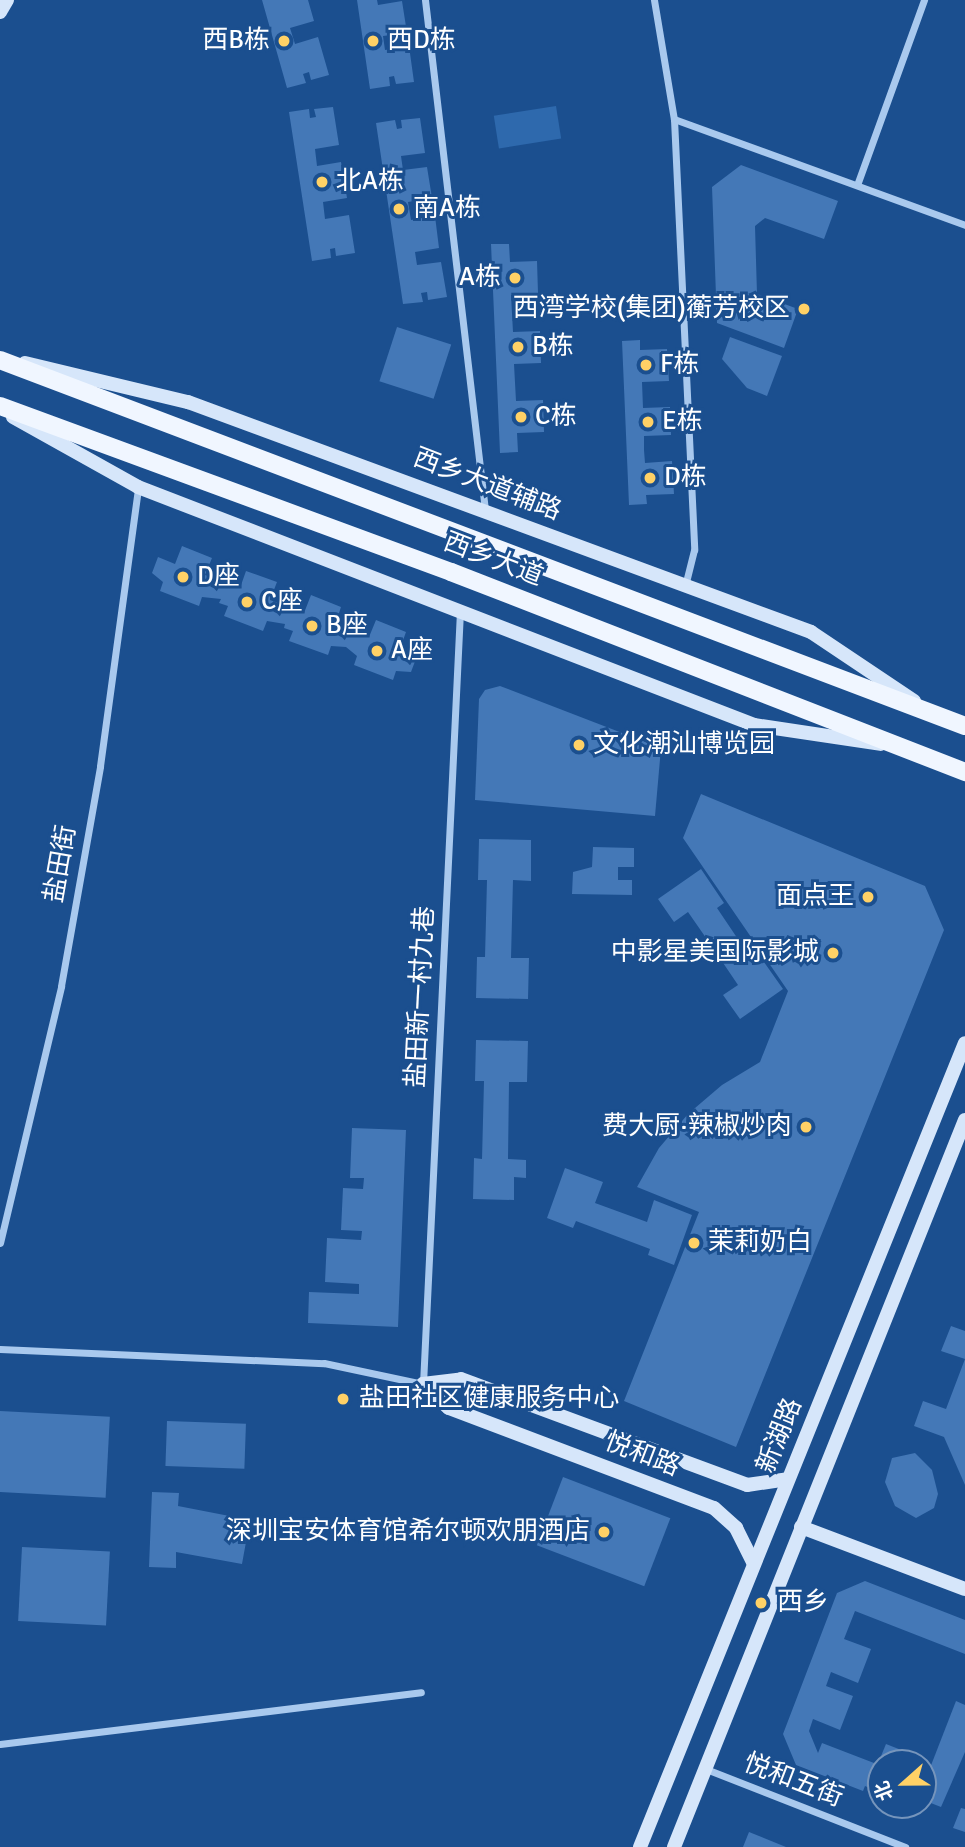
<!DOCTYPE html>
<html>
<head>
<meta charset="utf-8">
<style>
	body { margin:0 }
	#map { position:relative; width:965px; height:1847px; overflow:hidden; background:#1b4f8f; font-family:Signika,"Noto Sans SC",sans-serif }
	div>[style] { position:absolute }
	[style*='--x'] { left:calc(var(--x)*1px); top:calc(var(--y)*1px); width:calc(var(--w)*1px); rotate:calc(var(--a)*1deg) }
	.green>* { inset:0; background:#2e69ad; transform-origin:0 0 }
	.building>* { inset:0; background:#4478b7; transform-origin:0 0 }
	.street>* { height:7px; margin:-3.5px; padding:0 3.5px; transform-origin:3.5px; border-radius:3.5px; background:#a9c9ee }
	.secondary>* { height:14px; margin:-7px; padding:0 7px; transform-origin:7px; border-radius:7px; background:#d6e6fa }
	.primary>* { height:18px; margin:-9px; padding:0 9px; transform-origin:9px; border-radius:9px; background:#f0f6ff }
	.dots>* { width:19px; height:19px; translate:-50% -50%; box-sizing:border-box; border:4px solid #1b4f8f; border-radius:50% }
	span { translate:-50% -50%; white-space:nowrap; text-align:center; line-height:1.15; -webkit-text-stroke:6px #1b4f8f; paint-order:stroke }
	.poi-label { font-size:26px; color:#fff }
	.right { translate:-100% -50%; text-align:right }
	.left { translate:0 -50%; text-align:left }
	.street-label { font-size:26px; color:#fff }
	.north { position:absolute; left:867px; top:1749px; width:70px; height:70px; box-sizing:border-box; background:#1b4f8f; border:2px solid #7695bc; border-radius:50%; rotate:249deg; font-size:19px; font-weight:700; line-height:28px; text-align:center; color:#fff }
	.north::after { content:''; display:block; margin:auto; width:24px; height:32px; background:#ffd166; clip-path:polygon(50% 0,100% 100%,50% 72%,0 100%) }
</style>
</head>
<body>
<div id="map">
	<div class="green">
		<i style="left:556px;top:106px;width:33px;height:63px;rotate:81deg"></i>
	</div>
	<div class="building">
		<i style="clip-path:polygon(262px 0,308px 0,314px 21px,290px 28px,295px 44px,318px 37px,329px 75px,311px 80px,309px 72px,303px 74px,306px 83px,287px 88px)"></i>
		<i style="clip-path:polygon(357px 0,377px 0,378px 5px,402px 1px,407px 33px,383px 36px,385px 50px,409px 46px,414px 82px,396px 84px,394px 76px,389px 77px,390px 86px,370px 89px)"></i>
		<i style="clip-path:polygon(333px 107px,339px 145px,315px 149px,317px 166px,341px 162px,347px 198px,323px 202px,325px 219px,349px 215px,355px 253px,336px 256px,335px 248px,330px 249px,331px 258px,312px 261px,289px 112px,309px 109px,310px 118px,316px 117px,314px 109px)"></i>
		<i style="clip-path:polygon(420px 118px,425px 153px,401px 156px,403px 170px,427px 167px,432px 198px,408px 202px,411px 220px,435px 216px,439px 248px,415px 252px,417px 265px,441px 262px,447px 297px,428px 300px,427px 292px,421px 293px,423px 302px,403px 304px,376px 123px,395px 120px,397px 129px,402px 128px,401px 120px)"></i>
		<i style="clip-path:polygon(741px 165px,838px 201px,824px 239px,765px 218px,755px 226px,757px 294px,798px 309px,784px 348px,717px 323px,712px 187px)"></i>
		<i style="clip-path:polygon(491px 244px,509px 244px,510px 262px,537px 261px,538px 293px,511px 295px,513px 332px,540px 331px,541px 363px,514px 364px,516px 401px,543px 400px,544px 432px,517px 433px,518px 452px,500px 453px)"></i>
		<i style="left:397px;top:327px;width:57px;height:57px;rotate:18deg"></i>
		<i style="clip-path:polygon(730px 337px,782px 356px,767px 396px,747px 388px,722px 359px)"></i>
		<i style="clip-path:polygon(640px 340px,640px 350px,667px 349px,669px 381px,642px 382px,643px 408px,670px 407px,671px 435px,644px 436px,644px 450px,645px 463px,672px 461px,674px 494px,646px 495px,647px 504px,629px 505px,622px 341px)"></i>
		<i style="clip-path:polygon(182px 546px,212px 558px,205px 575px,240px 588px,246px 571px,277px 582px,270px 600px,287px 606px,304px 613px,311px 595px,341px 607px,335px 625px,369px 637px,376px 620px,406px 632px,400px 649px,417px 656px,411px 672px,396px 671px,393px 680px,354px 665px,357px 656px,346px 647px,331px 646px,328px 655px,289px 641px,293px 631px,284px 628px,285px 624px,267px 621px,263px 631px,224px 616px,228px 606px,219px 603px,221px 599px,202px 597px,199px 606px,160px 591px,163px 582px,152px 573px,158px 557px,175px 564px)"></i>
		<i style="clip-path:polygon(500px 686px,661px 748px,655px 816px,475px 800px,479px 699px,485px 690px)"></i>
		<i style="clip-path:polygon(701px 794px,925px 886px,944px 930px,736px 1447px,624px 1401px,699px 1212px,637px 1187px,659px 1148px,688px 1114px,722px 1085px,760px 1062px,788px 991px,683px 838px)"></i>
		<i style="clip-path:polygon(479px 839px,531px 840px,531px 881px,513px 880px,511px 958px,529px 958px,528px 999px,476px 998px,477px 957px,485px 957px,487px 880px,478px 880px)"></i>
		<i style="clip-path:polygon(593px 847px,634px 848px,634px 867px,618px 867px,618px 880px,632px 880px,632px 895px,572px 894px,573px 872px,592px 867px)"></i>
		<i style="clip-path:polygon(701px 869px,724px 903px,717px 908px,752px 960px,759px 955px,783px 989px,740px 1019px,723px 995px,738px 985px,713px 948px,688px 912px,674px 922px,658px 899px)"></i>
		<i style="clip-path:polygon(476px 1040px,528px 1041px,527px 1082px,509px 1082px,508px 1159px,526px 1160px,526px 1178px,514px 1177px,514px 1200px,473px 1199px,474px 1158px,482px 1159px,484px 1081px,475px 1081px)"></i>
		<i style="clip-path:polygon(352px 1128px,406px 1130px,398px 1327px,308px 1323px,309px 1292px,359px 1294px,359px 1284px,325px 1282px,327px 1238px,361px 1240px,362px 1231px,341px 1230px,343px 1188px,363px 1189px,364px 1178px,350px 1178px)"></i>
		<i style="clip-path:polygon(565px 1168px,603px 1182px,595px 1203px,647px 1222px,654px 1200px,692px 1215px,674px 1265px,648px 1255px,650px 1249px,576px 1221px,573px 1228px,547px 1218px)"></i>
		<i style="clip-path:polygon(951px 1326px,965px 1331px,965px 1485px,944px 1437px,914px 1426px,923px 1401px,946px 1409px,965px 1359px,941px 1351px)"></i>
		<i style="left:0;top:1411px;width:110px;height:81px;rotate:3deg"></i>
		<i style="left:167px;top:1421px;width:79px;height:45px;rotate:2deg"></i>
		<i style="clip-path:polygon(915px 1453px,932px 1470px,938px 1494px,934px 1508px,916px 1518px,895px 1506px,885px 1482px,892px 1458px)"></i>
		<i style="left:563px;top:1477px;width:115px;height:73px;rotate:21deg"></i>
		<i style="clip-path:polygon(152px 1492px,179px 1493px,178px 1506px,250px 1520px,242px 1564px,176px 1552px,176px 1568px,149px 1567px)"></i>
		<i style="left:22px;top:1547px;width:88px;height:74px;rotate:3deg"></i>
		<i style="clip-path:polygon(865px 1581px,965px 1620px,965px 1654px,855px 1611px,844px 1639px,871px 1649px,858px 1683px,831px 1672px,826px 1686px,853px 1696px,840px 1730px,813px 1719px,809px 1731px,818px 1753px,822px 1743px,874px 1763px,872px 1768px,881px 1771px,881px 1793px,865px 1786px,863px 1791px,796px 1765px,783px 1734px,837px 1593px)"></i>
		<i style="clip-path:polygon(956px 1701px,965px 1705px,965px 1752px,941px 1807px,923px 1800px,923px 1786px)"></i>
		<i style="clip-path:polygon(886px 1744px,919px 1757px,917px 1763px,879px 1761px)"></i>
		<i style="clip-path:polygon(961px 1808px,965px 1809px,965px 1832px,953px 1828px)"></i>
		<i style="clip-path:polygon(749px 1832px,786px 1847px,743px 1847px)"></i>
	</div>
	<div class="street">
		<i style="--x:425;--y:0;--w:514;--a:83.29"></i>
		<i style="--x:654;--y:0;--w:121;--a:80.5"></i>
		<i style="--x:674;--y:119;--w:431;--a:87.3"></i>
		<i style="--x:694;--y:550;--w:36;--a:104"></i>
		<i style="--x:674;--y:119;--w:310;--a:20"></i>
		<i style="--x:857;--y:185;--w:197;--a:-70.1"></i>
		<i style="--x:0;--y:1243;--w:264;--a:-76.6"></i>
		<i style="--x:61;--y:986;--w:223;--a:-79.9"></i>
		<i style="--x:100;--y:766;--w:282;--a:-82.2"></i>
		<i style="--x:0;--y:1349;--w:324;--a:2.5"></i>
		<i style="--x:324;--y:1363;--w:101;--a:12"></i>
		<i style="--x:423;--y:1384;--w:773;--a:-87.26"></i>
		<i style="--x:0;--y:1744;--w:424;--a:-7"></i>
		<i style="--x:706;--y:1769;--w:214;--a:21.4"></i>
	</div>
	<div class="secondary">
		<i style="--x:0;--y:12;--w:14;--a:-60"></i>
		<i style="--x:25;--y:363;--w:168;--a:13.5"></i>
		<i style="--x:188;--y:402;--w:664;--a:20.26"></i>
		<i style="--x:811;--y:632;--w:124;--a:33.8"></i>
		<i style="--x:13;--y:417;--w:143;--a:29.2"></i>
		<i style="--x:138;--y:487;--w:660;--a:21.12"></i>
		<i style="--x:754;--y:725;--w:128;--a:8.5"></i>
		<i style="--x:423;--y:1384;--w:35;--a:43"></i>
		<i style="--x:449;--y:1408;--w:283;--a:20.7"></i>
		<i style="--x:714;--y:1508;--w:30;--a:42"></i>
		<i style="--x:736;--y:1528;--w:40;--a:63.4"></i>
		<i style="--x:423;--y:1384;--w:38;--a:-7"></i>
		<i style="--x:461;--y:1379;--w:305;--a:20.3"></i>
		<i style="--x:747;--y:1485;--w:41;--a:-8.3"></i>
		<i style="--x:801;--y:1527;--w:175;--a:20.7"></i>
		<i style="--x:640;--y:1847;--w:867;--a:-67.99"></i>
		<i style="--x:674;--y:1847;--w:783;--a:-68.19"></i>
	</div>
	<div class="primary">
		<i style="--x:0;--y:360;--w:1032;--a:20.77"></i>
		<i style="--x:0;--y:406;--w:481;--a:20.2"></i>
		<i style="--x:451;--y:572;--w:552;--a:21.26"></i>
	</div>
	<div class="dots">
		<i style="left:284px;top:41px;background:#ffd166"></i>
		<i style="left:373px;top:41px;background:#ffd166"></i>
		<i style="left:322px;top:182px;background:#ffd166"></i>
		<i style="left:399px;top:209px;background:#ffd166"></i>
		<i style="left:515px;top:278px;background:#ffd166"></i>
		<i style="left:804px;top:309px;background:#ffd166"></i>
		<i style="left:518px;top:347px;background:#ffd166"></i>
		<i style="left:646px;top:365px;background:#ffd166"></i>
		<i style="left:521px;top:417px;background:#ffd166"></i>
		<i style="left:648px;top:422px;background:#ffd166"></i>
		<i style="left:650px;top:478px;background:#ffd166"></i>
		<i style="left:183px;top:577px;background:#ffd166"></i>
		<i style="left:247px;top:602px;background:#ffd166"></i>
		<i style="left:312px;top:626px;background:#ffd166"></i>
		<i style="left:377px;top:651px;background:#ffd166"></i>
		<i style="left:579px;top:745px;background:#ffd166"></i>
		<i style="left:868px;top:897px;background:#ffd166"></i>
		<i style="left:833px;top:953px;background:#ffd166"></i>
		<i style="left:806px;top:1127px;background:#ffd166"></i>
		<i style="left:694px;top:1243px;background:#ffd166"></i>
		<i style="left:343px;top:1399px;background:#ffd166"></i>
		<i style="left:604px;top:1532px;background:#ffd166"></i>
		<i style="left:761px;top:1603px;background:#ffd166"></i>
	</div>
	<div class="poi-label">
		<span class="right" style="left:270px;top:41px">西B栋</span>
		<span class="left" style="left:387px;top:41px">西D栋</span>
		<span class="left" style="left:336px;top:182px">北A栋</span>
		<span class="left" style="left:413px;top:209px">南A栋</span>
		<span class="right" style="left:501px;top:278px">A栋</span>
		<span class="right" style="left:790px;top:309px">西湾学校(集团)蘅芳校区</span>
		<span class="left" style="left:532px;top:347px">B栋</span>
		<span class="left" style="left:660px;top:365px">F栋</span>
		<span class="left" style="left:535px;top:417px">C栋</span>
		<span class="left" style="left:662px;top:422px">E栋</span>
		<span class="left" style="left:664px;top:478px">D栋</span>
		<span class="left" style="left:197px;top:577px">D座</span>
		<span class="left" style="left:261px;top:602px">C座</span>
		<span class="left" style="left:326px;top:626px">B座</span>
		<span class="left" style="left:391px;top:651px">A座</span>
		<span class="left" style="left:593px;top:745px">文化潮汕博览园</span>
		<span class="right" style="left:854px;top:897px">面点王</span>
		<span class="right" style="left:819px;top:953px">中影星美国际影城</span>
		<span class="right" style="left:792px;top:1127px">费大厨·辣椒炒肉</span>
		<span class="left" style="left:708px;top:1243px">茉莉奶白</span>
		<span class="left" style="left:359px;top:1399px">盐田社区健康服务中心</span>
		<span class="right" style="left:590px;top:1532px">深圳宝安体育馆希尔顿欢朋酒店</span>
		<span class="left" style="left:777px;top:1603px">西乡</span>
	</div>
	<div class="street-label">
		<span style="left:487px;top:485px;rotate:21deg">西乡大道辅路</span>
		<span style="left:493px;top:560px;rotate:21deg">西乡大道</span>
		<span style="left:61px;top:864px;rotate:-80deg">盐田街</span>
		<span style="left:421px;top:997px;rotate:-87deg">盐田新一村九巷</span>
		<span style="left:780px;top:1436px;rotate:-68deg">新湖路</span>
		<span style="left:642px;top:1455px;rotate:21deg">悦和路</span>
		<span style="left:793px;top:1781px;rotate:21deg">悦和五街</span>
	</div>
	<div class="north">北</div>
</div>
</body>
</html>
